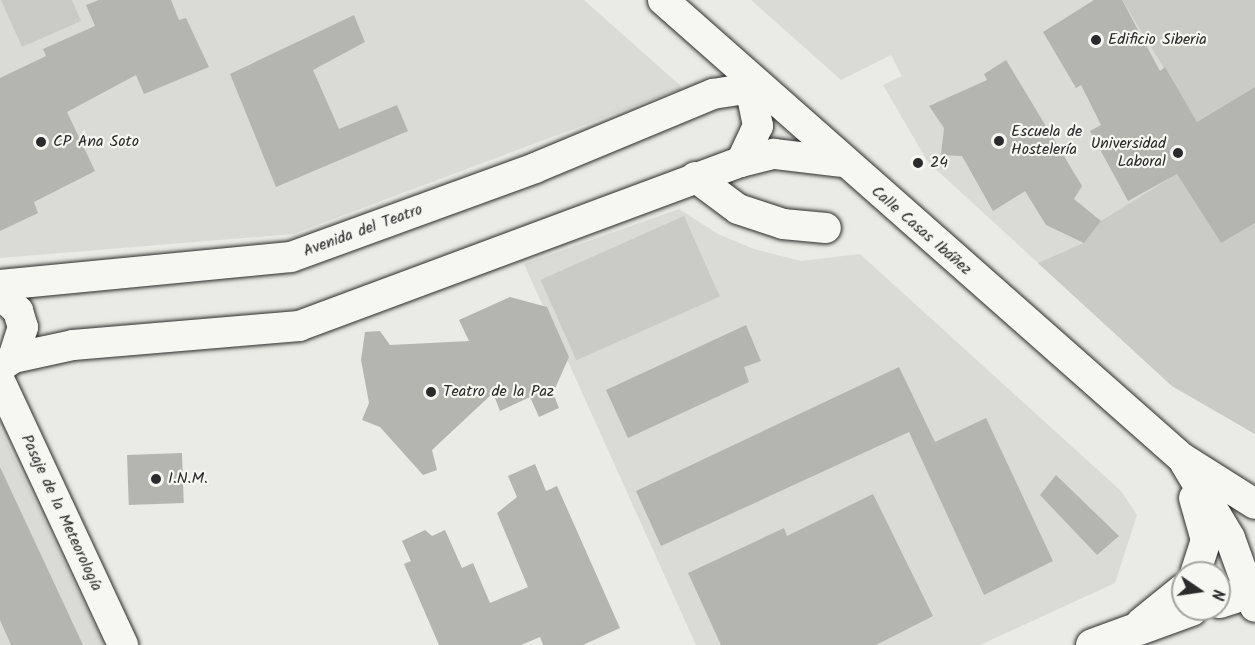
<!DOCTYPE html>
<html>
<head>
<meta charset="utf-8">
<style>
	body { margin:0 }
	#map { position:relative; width:1255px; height:645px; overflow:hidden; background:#eaeae6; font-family:Kalam,sans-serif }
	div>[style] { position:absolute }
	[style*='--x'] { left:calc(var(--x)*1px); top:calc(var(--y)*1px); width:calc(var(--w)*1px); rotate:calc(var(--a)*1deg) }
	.built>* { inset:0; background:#dadad6 }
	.green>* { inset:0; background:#cacac7; transform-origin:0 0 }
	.building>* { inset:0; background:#b4b4b1; transform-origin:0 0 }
	.roads { filter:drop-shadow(0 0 2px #2b2b2b) drop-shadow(0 0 2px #2b2b2b) }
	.minor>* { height:30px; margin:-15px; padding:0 15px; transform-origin:15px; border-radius:15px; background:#f6f6f2 }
	.major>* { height:33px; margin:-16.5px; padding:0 16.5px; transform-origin:16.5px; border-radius:16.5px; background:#f6f6f2 }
	.dots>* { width:16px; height:16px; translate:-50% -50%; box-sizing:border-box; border:3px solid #f6f6f2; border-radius:50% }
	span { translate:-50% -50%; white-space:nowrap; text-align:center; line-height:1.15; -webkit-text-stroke:4.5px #f6f6f2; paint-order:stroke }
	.poi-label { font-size:16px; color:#2b2b2b }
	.left { translate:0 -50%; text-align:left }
	.right { translate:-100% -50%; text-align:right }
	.street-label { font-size:16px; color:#2b2b2b }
	.north { position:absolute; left:1171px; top:561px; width:60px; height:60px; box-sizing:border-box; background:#f6f6f2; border:2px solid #a5a5a2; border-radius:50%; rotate:103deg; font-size:16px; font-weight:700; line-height:24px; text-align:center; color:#2b2b2b }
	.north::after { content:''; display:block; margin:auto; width:21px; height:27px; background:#2b2b2b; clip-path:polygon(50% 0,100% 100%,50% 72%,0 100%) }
</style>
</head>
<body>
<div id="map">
	<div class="built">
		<i style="clip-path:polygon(0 0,584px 0,683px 88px,293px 234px,0 258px)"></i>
		<i style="clip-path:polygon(751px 0,1255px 0,1255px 434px,1172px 386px,928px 162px,883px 85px,902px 76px,891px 55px,841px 80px)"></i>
		<i style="clip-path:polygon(679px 209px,718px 234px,754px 249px,801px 261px,860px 254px,1121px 491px,1137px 515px,1115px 583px,980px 645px,696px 645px,524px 264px)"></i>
		<i style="clip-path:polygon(0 428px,104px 645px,0 645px)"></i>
	</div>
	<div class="green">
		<i style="clip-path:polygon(1px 0,72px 0,81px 21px,22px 47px)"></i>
		<i style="clip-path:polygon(1122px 0,1255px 0,1255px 87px,1197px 122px)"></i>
		<i style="clip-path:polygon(1177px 174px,1221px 243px,1255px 223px,1255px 434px,1172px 386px,1038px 263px,1084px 243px,1101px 221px)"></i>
		<i style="left:684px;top:216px;width:88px;height:157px;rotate:66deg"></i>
	</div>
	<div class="building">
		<i style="clip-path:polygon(99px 0,171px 0,179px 20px,186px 18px,209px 67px,144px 94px,136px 75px,67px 112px,95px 171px,34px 202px,38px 213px,0 231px,0 78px,46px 56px,43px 49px,95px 26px,86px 5px)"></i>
		<i style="clip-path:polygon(1094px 0,1122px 0,1160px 71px,1165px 67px,1197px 122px,1255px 87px,1255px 223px,1221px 243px,1177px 174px,1128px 201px,1090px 131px,1101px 125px,1081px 85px,1076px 88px,1043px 32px)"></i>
		<i style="clip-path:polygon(354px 15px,365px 42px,313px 70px,339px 129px,397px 105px,408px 131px,276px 187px,230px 74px)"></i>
		<i style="clip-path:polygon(1006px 60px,1082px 186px,1074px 199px,1101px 221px,1084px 243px,1046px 225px,1025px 191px,993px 211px,962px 156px,941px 155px,944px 128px,929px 106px,987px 80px,984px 74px)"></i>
		<i style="clip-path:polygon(510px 297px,547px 307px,569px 357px,553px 393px,559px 408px,539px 417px,530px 397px,500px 411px,493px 393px,432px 450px,437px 470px,423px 475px,380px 427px,362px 420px,369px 403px,361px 360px,365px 332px,380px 331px,390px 345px,469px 341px,459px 320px)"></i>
		<i style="clip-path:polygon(746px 325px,761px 361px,744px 367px,749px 382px,628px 438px,606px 390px)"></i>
		<i style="clip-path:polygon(899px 367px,935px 442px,986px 418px,1053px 561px,984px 595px,909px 432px,661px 546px,636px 491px)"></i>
		<i style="left:182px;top:453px;width:50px;height:55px;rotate:88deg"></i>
		<i style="clip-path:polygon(535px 464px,546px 491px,557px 486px,620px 628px,583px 645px,543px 645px,540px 637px,521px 645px,439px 645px,404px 564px,411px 561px,402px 541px,425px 530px,432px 536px,445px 530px,462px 568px,473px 563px,490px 603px,528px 587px,497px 513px,517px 497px,508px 476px)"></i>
		<i style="clip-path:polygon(0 467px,83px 645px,11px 645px,0 620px)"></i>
		<i style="clip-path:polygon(1056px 475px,1119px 536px,1097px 555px,1040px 495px)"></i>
		<i style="clip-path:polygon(873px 494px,933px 616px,876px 645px,721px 645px,688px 573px,784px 528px,787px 536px)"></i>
	</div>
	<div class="roads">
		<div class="minor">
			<i style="--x:663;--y:0;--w:692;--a:41.43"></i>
			<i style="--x:1182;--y:458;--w:86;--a:32.2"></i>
			<i style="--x:741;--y:162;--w:40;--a:-65"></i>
			<i style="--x:758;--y:126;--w:50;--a:-101.5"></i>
			<i style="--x:695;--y:177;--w:54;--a:36.7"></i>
			<i style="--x:738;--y:209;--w:47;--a:18.4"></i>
			<i style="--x:783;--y:224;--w:43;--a:5.3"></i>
			<i style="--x:0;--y:285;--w:292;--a:-5.5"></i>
			<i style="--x:291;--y:257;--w:260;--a:-20"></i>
			<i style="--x:535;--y:168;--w:193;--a:-22.6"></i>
			<i style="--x:713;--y:94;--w:26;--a:-9"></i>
			<i style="--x:739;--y:90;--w:29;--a:10"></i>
			<i style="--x:0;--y:294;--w:25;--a:43"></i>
			<i style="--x:18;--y:311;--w:17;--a:73"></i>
			<i style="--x:23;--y:327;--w:33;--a:108"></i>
			<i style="--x:13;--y:358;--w:14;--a:144"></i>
			<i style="--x:13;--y:358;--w:61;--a:-12.2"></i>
			<i style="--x:73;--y:345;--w:227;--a:-4.8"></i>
			<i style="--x:299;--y:326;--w:471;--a:-20.4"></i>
			<i style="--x:741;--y:162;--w:34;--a:-14"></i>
			<i style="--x:774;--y:154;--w:67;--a:6.8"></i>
			<i style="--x:0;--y:381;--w:291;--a:65"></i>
			<i style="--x:1185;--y:463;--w:87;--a:59"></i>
			<i style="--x:1230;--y:538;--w:73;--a:70.1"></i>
			<i style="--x:1194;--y:498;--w:44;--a:74.1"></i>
			<i style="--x:1206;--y:540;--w:35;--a:108"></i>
			<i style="--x:1141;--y:623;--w:54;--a:-39"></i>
		</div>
		<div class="major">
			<i style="--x:1219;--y:601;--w:38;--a:-18"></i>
			<i style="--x:1092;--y:645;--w:105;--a:-20"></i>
		</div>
	</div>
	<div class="dots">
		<i style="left:1096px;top:40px;background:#2b2b2b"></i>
		<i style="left:999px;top:141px;background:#2b2b2b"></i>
		<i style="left:41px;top:142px;background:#2b2b2b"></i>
		<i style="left:1178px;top:153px;background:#2b2b2b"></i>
		<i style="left:918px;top:163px;background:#2b2b2b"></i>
		<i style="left:431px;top:392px;background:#2b2b2b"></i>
		<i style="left:156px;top:479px;background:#2b2b2b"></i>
	</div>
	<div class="poi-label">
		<span class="left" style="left:1108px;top:40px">Edificio Siberia</span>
		<span class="left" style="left:1011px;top:141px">Escuela de<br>Hostelería</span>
		<span class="left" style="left:53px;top:142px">CP Ana Soto</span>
		<span class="right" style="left:1166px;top:153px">Universidad<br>Laboral</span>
		<span class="left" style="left:930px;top:163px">24</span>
		<span class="left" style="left:443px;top:392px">Teatro de la Paz</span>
		<span class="left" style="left:168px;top:479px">I.N.M.</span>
	</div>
	<div class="street-label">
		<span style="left:363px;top:231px;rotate:-20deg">Avenida del Teatro</span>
		<span style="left:921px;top:231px;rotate:41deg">Calle Casas Ibáñez</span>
		<span style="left:61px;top:513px;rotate:65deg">Pasaje de la Meteorología</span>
	</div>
	<div class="north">N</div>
</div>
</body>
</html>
